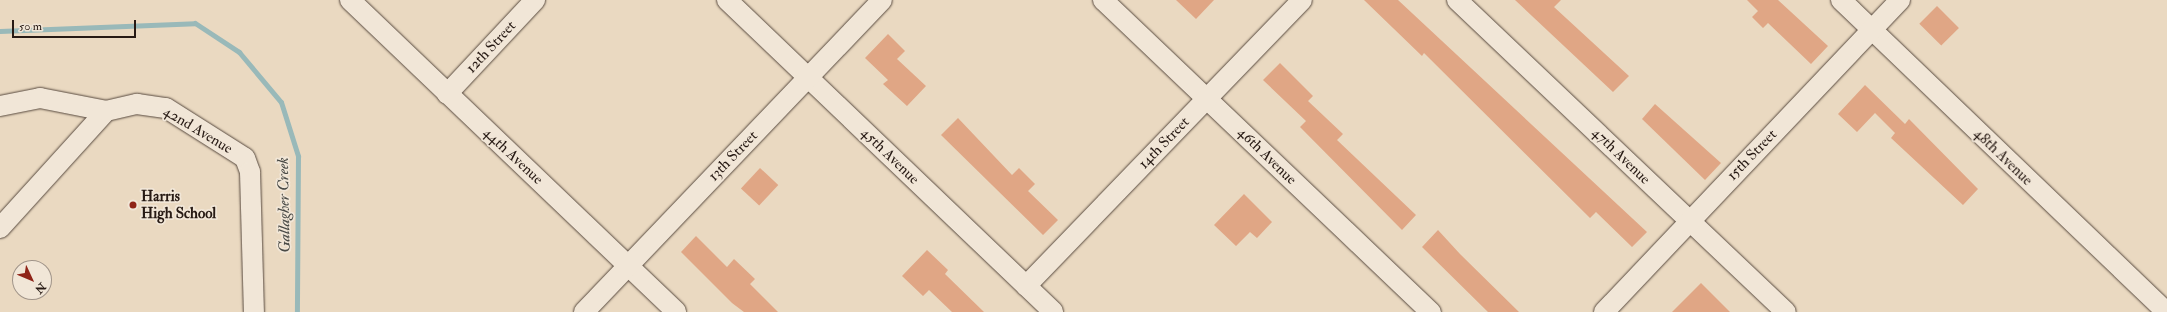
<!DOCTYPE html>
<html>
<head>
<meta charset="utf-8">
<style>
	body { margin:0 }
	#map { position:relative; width:2167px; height:312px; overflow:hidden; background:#ead9c1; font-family:"IM FELL Double Pica",serif }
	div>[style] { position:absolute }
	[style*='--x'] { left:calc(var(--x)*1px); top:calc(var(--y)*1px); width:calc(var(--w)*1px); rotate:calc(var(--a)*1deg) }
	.stream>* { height:5px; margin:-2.5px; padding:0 2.5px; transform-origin:2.5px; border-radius:2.5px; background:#99b9b9 }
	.building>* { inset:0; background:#e0a685; transform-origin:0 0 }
	.roads { filter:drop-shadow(0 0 1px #584a3f) drop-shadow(0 0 1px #584a3f) }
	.minor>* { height:20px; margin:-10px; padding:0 10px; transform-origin:10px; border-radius:10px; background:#f1e6d7 }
	.dots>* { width:11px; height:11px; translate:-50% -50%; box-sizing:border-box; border:2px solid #f1e6d7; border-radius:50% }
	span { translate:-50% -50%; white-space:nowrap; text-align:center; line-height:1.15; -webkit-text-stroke:3.5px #f1e6d7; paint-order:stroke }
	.street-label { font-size:15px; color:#271a14 }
	.poi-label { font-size:15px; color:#271a14; font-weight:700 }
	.left { translate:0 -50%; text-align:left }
	.water-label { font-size:16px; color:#494a46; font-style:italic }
	.north { position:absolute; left:12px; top:260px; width:40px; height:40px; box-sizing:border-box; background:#f1e6d7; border:1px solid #a09489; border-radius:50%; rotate:134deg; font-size:11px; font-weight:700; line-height:16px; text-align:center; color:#271a14 }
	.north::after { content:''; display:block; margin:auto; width:14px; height:18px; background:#8f2418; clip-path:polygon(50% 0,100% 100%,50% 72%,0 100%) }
	.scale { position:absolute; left:12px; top:20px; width:124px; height:18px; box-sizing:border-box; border:2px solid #271a14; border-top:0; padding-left:5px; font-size:12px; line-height:14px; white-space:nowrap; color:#271a14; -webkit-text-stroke:3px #f1e6d7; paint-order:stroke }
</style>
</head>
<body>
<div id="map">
	<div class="stream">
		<i style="--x:0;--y:31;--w:195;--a:-2.3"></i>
		<i style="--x:195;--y:23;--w:53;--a:33.4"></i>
		<i style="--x:239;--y:52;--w:65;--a:50"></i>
		<i style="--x:281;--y:102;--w:57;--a:72.5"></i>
		<i style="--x:298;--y:156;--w:156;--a:90.4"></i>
	</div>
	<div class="building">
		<i style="clip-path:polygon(1176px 0,1214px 0,1196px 19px)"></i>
		<i style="clip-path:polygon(1364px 0,1398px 0,1647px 232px,1632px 247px,1596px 212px,1590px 218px,1424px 53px,1422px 56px)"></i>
		<i style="clip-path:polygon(1515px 0,1561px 0,1554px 7px,1629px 76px,1613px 92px)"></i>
		<i style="clip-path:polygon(1747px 0,1778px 0,1828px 46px,1811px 64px,1768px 23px,1763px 28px,1752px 17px,1758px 11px)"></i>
		<i style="left:1937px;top:6px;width:31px;height:25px;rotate:45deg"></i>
		<i style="clip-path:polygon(888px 34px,905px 51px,897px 59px,926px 86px,907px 106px,883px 84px,888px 80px,865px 58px)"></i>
		<i style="clip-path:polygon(1280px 63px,1313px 96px,1308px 101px,1343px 134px,1337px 140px,1416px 215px,1402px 230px,1300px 127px,1306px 121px,1263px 80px)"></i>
		<i style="clip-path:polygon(1865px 85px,1905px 124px,1909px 119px,1978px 189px,1963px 205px,1891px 138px,1895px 133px,1875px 113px,1857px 132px,1838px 114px)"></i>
		<i style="clip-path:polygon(1655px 104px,1721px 163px,1705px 180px,1642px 119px)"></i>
		<i style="clip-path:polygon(958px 118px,1012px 175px,1019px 168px,1035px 184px,1028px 191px,1058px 220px,1043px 235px,941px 135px)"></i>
		<i style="left:760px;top:168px;width:25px;height:28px;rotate:43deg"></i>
		<i style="clip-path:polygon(1244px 194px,1272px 222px,1257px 238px,1250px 232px,1236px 246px,1214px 225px)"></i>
		<i style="clip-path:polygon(1438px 230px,1460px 254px,1519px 312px,1488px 312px,1422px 247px)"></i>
		<i style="clip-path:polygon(696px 236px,727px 267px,734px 259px,755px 279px,750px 284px,778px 312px,744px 312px,732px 303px,681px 252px)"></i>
		<i style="clip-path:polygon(927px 250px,948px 270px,945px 274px,984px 312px,952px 312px,929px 290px,923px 296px,902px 276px)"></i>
		<i style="clip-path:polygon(1701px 283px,1730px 312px,1672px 312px)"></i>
	</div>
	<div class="roads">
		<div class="minor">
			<i style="--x:350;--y:0;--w:451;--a:43.7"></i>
			<i style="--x:727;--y:0;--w:451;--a:43.7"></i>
			<i style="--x:1103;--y:0;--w:453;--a:43.6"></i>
			<i style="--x:1457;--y:0;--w:453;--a:43.5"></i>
			<i style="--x:1841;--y:0;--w:451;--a:43.8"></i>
			<i style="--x:447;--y:94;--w:129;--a:-46.9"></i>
			<i style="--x:0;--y:106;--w:41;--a:-11.3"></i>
			<i style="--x:40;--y:98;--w:67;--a:11.1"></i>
			<i style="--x:0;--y:228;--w:158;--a:-47.8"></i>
			<i style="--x:106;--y:111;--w:32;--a:-13"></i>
			<i style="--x:137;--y:104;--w:29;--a:8"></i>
			<i style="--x:166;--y:108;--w:93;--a:32.3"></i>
			<i style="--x:245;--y:158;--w:15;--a:70"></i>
			<i style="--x:250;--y:172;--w:140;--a:88.4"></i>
			<i style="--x:1026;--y:286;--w:397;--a:-46"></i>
			<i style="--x:584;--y:312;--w:431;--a:-46.3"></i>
			<i style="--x:1604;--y:312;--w:430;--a:-46.5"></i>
		</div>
	</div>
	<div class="dots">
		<i style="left:133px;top:205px;background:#8f2418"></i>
	</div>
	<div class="street-label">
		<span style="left:491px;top:47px;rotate:-47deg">12th Street</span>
		<span style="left:198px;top:130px;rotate:31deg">42nd Avenue</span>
		<span style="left:1164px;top:143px;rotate:-46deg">14th Street</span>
		<span style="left:1752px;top:155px;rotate:-46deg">15th Street</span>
		<span style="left:513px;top:156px;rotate:43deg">44th Avenue</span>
		<span style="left:733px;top:156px;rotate:-46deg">13th Street</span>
		<span style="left:890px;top:156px;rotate:44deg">45th Avenue</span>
		<span style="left:1267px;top:156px;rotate:44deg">46th Avenue</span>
		<span style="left:1621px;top:156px;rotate:44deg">47th Avenue</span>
		<span style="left:2003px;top:157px;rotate:44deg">48th Avenue</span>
	</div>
	<div class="poi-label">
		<span class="left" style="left:141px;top:205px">Harris<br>High School</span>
	</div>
	<div class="water-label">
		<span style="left:284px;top:205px;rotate:-91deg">Gallagher Creek</span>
	</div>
	<div class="north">N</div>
	<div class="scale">50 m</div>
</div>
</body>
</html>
